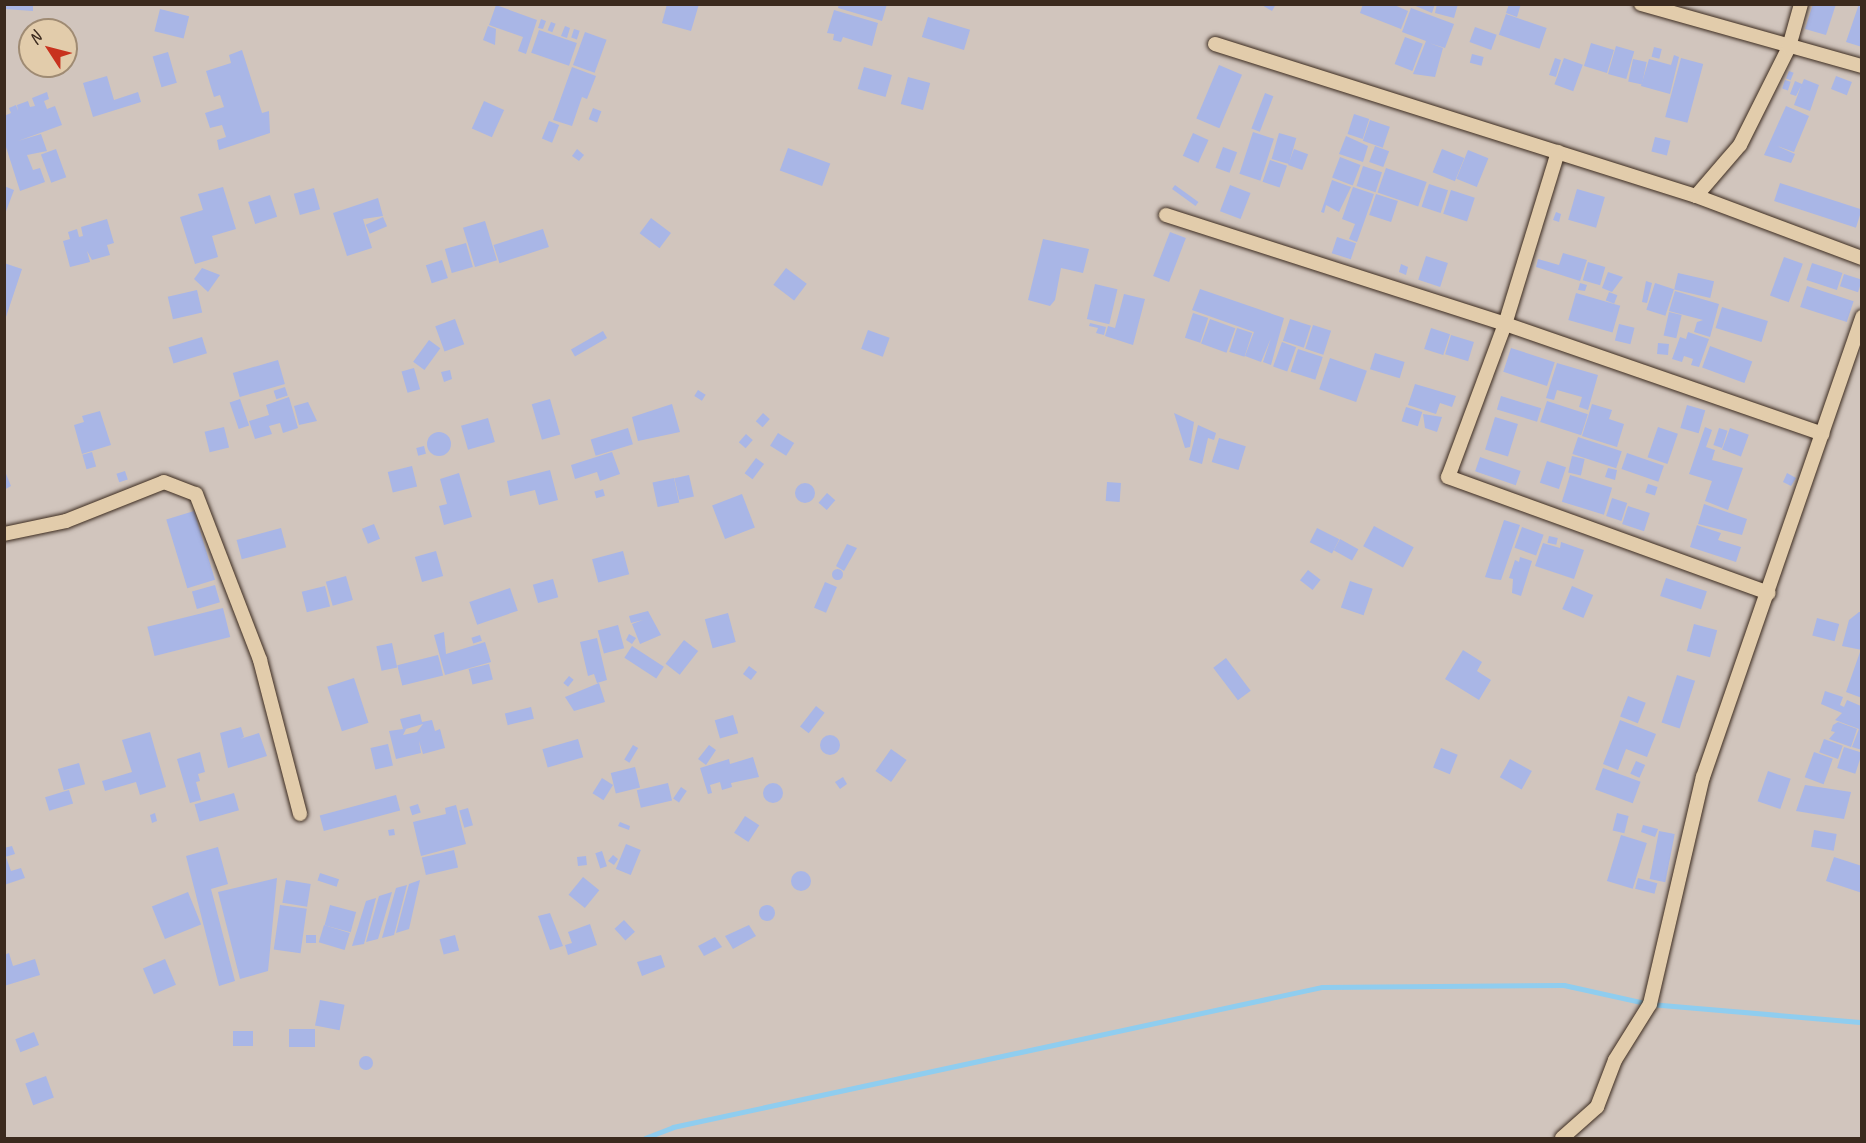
<!DOCTYPE html>
<html>
<head>
<meta charset="utf-8">
<style>
	body { margin:0 }
	#map { position:relative; width:1866px; height:1143px; overflow:hidden; background:#d1c5bd; font-family:Caveat,sans-serif }
	div>[style] { position:absolute }
	[style*='--x'] { left:calc(var(--x)*1px); top:calc(var(--y)*1px); width:calc(var(--w)*1px); rotate:calc(var(--a)*1deg) }
	.stream>* { height:4.5px; margin:-2.25px; padding:0 2.25px; transform-origin:2.25px; border-radius:2.25px; background:#8fcdef }
	.building>* { inset:0; background:#a9b6e6; transform-origin:0 0 }
	.round { border-radius:50% }
	.roads { filter:drop-shadow(0 0 2px #3b2a1e) drop-shadow(0 0 2px #3b2a1e) }
	.minor>* { height:14px; margin:-7px; padding:0 7px; transform-origin:7px; border-radius:7px; background:#e2ccab }
	span { translate:-50% -50%; white-space:nowrap; text-align:center; line-height:1.15; -webkit-text-stroke:4.5px #e2ccab; paint-order:stroke }
	.frame { position:absolute; inset:0; border:6px solid #3b2a1e; pointer-events:none }
	.north { position:absolute; left:18px; top:18px; width:60px; height:60px; box-sizing:border-box; background:#e2ccab; border:2px solid #9f8b73; border-radius:50%; rotate:306deg; font-size:16px; font-weight:700; line-height:24px; text-align:center; color:#3b2a1e }
	.north::after { content:''; display:block; margin:auto; width:21px; height:27px; background:#c8321e; clip-path:polygon(50% 0,100% 100%,50% 72%,0 100%) }
</style>
</head>
<body>
<div id="map">
	<div class="stream">
		<i style="--x:645;--y:1138;--w:30;--a:-21"></i>
		<i style="--x:673;--y:1127;--w:664;--a:-12.17"></i>
		<i style="--x:1322;--y:987;--w:242;--a:-0.5"></i>
		<i style="--x:1564;--y:985;--w:88;--a:12.5"></i>
		<i style="--x:1650;--y:1004;--w:213;--a:4.9"></i>
	</div>
	<div class="building">
		<i style="clip-path:polygon(4px 4px,33px 4px,33px 11px,4px 9px)"></i>
		<i style="clip-path:polygon(667px 4px,699px 4px,691px 31px,662px 23px)"></i>
		<i style="clip-path:polygon(839px 4px,887px 4px,882px 21px,838px 8px)"></i>
		<i style="clip-path:polygon(1260px 4px,1276px 4px,1272px 11px)"></i>
		<i style="clip-path:polygon(1363px 4px,1392px 4px,1408px 11px,1401px 29px,1360px 13px)"></i>
		<i style="clip-path:polygon(1411px 4px,1435px 4px,1432px 13px)"></i>
		<i style="clip-path:polygon(1437px 4px,1458px 4px,1454px 18px,1435px 13px)"></i>
		<i style="clip-path:polygon(1509px 4px,1521px 4px,1517px 17px,1506px 13px)"></i>
		<i style="clip-path:polygon(1813px 4px,1836px 4px,1826px 35px,1805px 29px)"></i>
		<i style="clip-path:polygon(1859px 4px,1862px 4px,1862px 47px,1846px 42px)"></i>
		<i style="clip-path:polygon(496px 5px,537px 20px,526px 54px,518px 51px,523px 37px,489px 25px)"></i>
		<i style="clip-path:polygon(1411px 8px,1454px 24px,1445px 48px,1429px 43px,1443px 48px,1435px 77px,1413px 74px,1426px 41px,1402px 32px)"></i>
		<i style="left:160px;top:9px;width:30px;height:23px;rotate:14deg"></i>
		<i style="clip-path:polygon(834px 10px,878px 23px,872px 46px,843px 37px,841px 42px,833px 40px,834px 34px,827px 33px)"></i>
		<i style="left:1506px;top:14px;width:43px;height:22px;rotate:19deg"></i>
		<i style="left:928px;top:17px;width:44px;height:21px;rotate:17deg"></i>
		<i style="clip-path:polygon(541px 19px,546px 21px,543px 29px,538px 28px)"></i>
		<i style="left:551px;top:22px;width:5px;height:9px;rotate:22deg"></i>
		<i style="clip-path:polygon(488px 26px,496px 29px,495px 45px,483px 40px)"></i>
		<i style="clip-path:polygon(565px 26px,570px 28px,567px 38px,561px 36px)"></i>
		<i style="left:1475px;top:27px;width:23px;height:16px;rotate:20deg"></i>
		<i style="left:574px;top:29px;width:6px;height:9px;rotate:18deg"></i>
		<i style="left:539px;top:30px;width:40px;height:24px;rotate:19deg"></i>
		<i style="left:585px;top:32px;width:23px;height:35px;rotate:20deg"></i>
		<i style="left:1405px;top:37px;width:19px;height:29px;rotate:21deg"></i>
		<i style="left:1591px;top:43px;width:24px;height:24px;rotate:17deg"></i>
		<i style="left:1616px;top:46px;width:19px;height:29px;rotate:16deg"></i>
		<i style="left:1654px;top:47px;width:8px;height:10px;rotate:14deg"></i>
		<i style="clip-path:polygon(242px 50px,262px 113px,269px 111px,270px 133px,219px 150px,217px 140px,226px 137px,222px 125px,210px 128px,205px 113px,224px 107px,220px 95px,214px 97px,206px 71px,231px 63px,229px 55px)"></i>
		<i style="left:168px;top:52px;width:32px;height:16px;rotate:74deg"></i>
		<i style="left:1472px;top:54px;width:12px;height:9px;rotate:14deg"></i>
		<i style="clip-path:polygon(1674px 55px,1679px 57px,1670px 94px,1641px 86px,1649px 59px,1671px 65px)"></i>
		<i style="clip-path:polygon(1555px 58px,1561px 60px,1556px 77px,1549px 75px)"></i>
		<i style="left:1564px;top:58px;width:20px;height:28px;rotate:20deg"></i>
		<i style="left:1681px;top:58px;width:23px;height:61px;rotate:15deg"></i>
		<i style="left:1633px;top:59px;width:14px;height:23px;rotate:12deg"></i>
		<i style="left:1219px;top:65px;width:25px;height:58px;rotate:23deg"></i>
		<i style="clip-path:polygon(572px 67px,596px 76px,587px 99px,582px 97px,572px 126px,553px 120px)"></i>
		<i style="left:864px;top:67px;width:29px;height:23px;rotate:16deg"></i>
		<i style="left:1789px;top:71px;width:5px;height:8px;rotate:22deg"></i>
		<i style="clip-path:polygon(107px 76px,114px 100px,138px 92px,141px 102px,93px 117px,83px 83px)"></i>
		<i style="left:1836px;top:76px;width:17px;height:14px;rotate:21deg"></i>
		<i style="left:908px;top:77px;width:23px;height:28px;rotate:15deg"></i>
		<i style="clip-path:polygon(1804px 79px,1819px 85px,1810px 111px,1794px 105px,1801px 86px,1796px 96px,1790px 94px,1795px 81px,1802px 84px)"></i>
		<i style="left:1785px;top:80px;width:6px;height:9px;rotate:18deg"></i>
		<i style="clip-path:polygon(47px 92px,49px 99px,44px 101px,47px 109px,55px 106px,62px 125px,18px 141px,41px 134px,47px 151px,27px 155px,33px 170px,40px 168px,45px 182px,20px 191px,6px 147px,4px 116px,11px 113px,9px 108px,16px 105px,18px 111px,17px 105px,28px 101px,30px 107px,35px 106px,32px 98px)"></i>
		<i style="left:1265px;top:93px;width:9px;height:38px;rotate:21deg"></i>
		<i style="left:484px;top:101px;width:22px;height:30px;rotate:24deg"></i>
		<i style="clip-path:polygon(1786px 106px,1809px 116px,1794px 152px,1777px 146px,1795px 154px,1791px 163px,1764px 155px)"></i>
		<i style="left:593px;top:108px;width:9px;height:12px;rotate:21deg"></i>
		<i style="left:1354px;top:114px;width:16px;height:21px;rotate:18deg"></i>
		<i style="left:1370px;top:120px;width:21px;height:22px;rotate:19deg"></i>
		<i style="left:549px;top:121px;width:11px;height:19px;rotate:22deg"></i>
		<i style="left:1253px;top:132px;width:22px;height:44px;rotate:18deg"></i>
		<i style="left:1193px;top:133px;width:17px;height:25px;rotate:24deg"></i>
		<i style="left:1279px;top:133px;width:18px;height:27px;rotate:16deg"></i>
		<i style="clip-path:polygon(1346px 136px,1368px 146px,1363px 162px,1339px 154px)"></i>
		<i style="left:1655px;top:137px;width:16px;height:15px;rotate:14deg"></i>
		<i style="left:1375px;top:146px;width:15px;height:17px;rotate:20deg"></i>
		<i style="left:1223px;top:147px;width:15px;height:22px;rotate:20deg"></i>
		<i style="left:788px;top:148px;width:45px;height:24px;rotate:20deg"></i>
		<i style="left:56px;top:149px;width:30px;height:16px;rotate:70deg"></i>
		<i style="clip-path:polygon(577px 149px,584px 155px,579px 161px,572px 156px)"></i>
		<i style="left:1294px;top:149px;width:15px;height:17px;rotate:20deg"></i>
		<i style="left:1442px;top:149px;width:24px;height:25px;rotate:22deg"></i>
		<i style="left:1468px;top:150px;width:22px;height:31px;rotate:22deg"></i>
		<i style="left:1340px;top:157px;width:22px;height:22px;rotate:21deg"></i>
		<i style="left:1270px;top:160px;width:18px;height:23px;rotate:19deg"></i>
		<i style="left:1363px;top:166px;width:20px;height:21px;rotate:18deg"></i>
		<i style="left:1386px;top:168px;width:43px;height:26px;rotate:19deg"></i>
		<i style="clip-path:polygon(1332px 180px,1351px 187px,1339px 212px,1326px 205px,1324px 213px,1321px 212px)"></i>
		<i style="left:1780px;top:183px;width:86px;height:19px;rotate:18deg"></i>
		<i style="left:1429px;top:184px;width:20px;height:24px;rotate:18deg"></i>
		<i style="left:1175px;top:185px;width:29px;height:5px;rotate:36deg"></i>
		<i style="left:1230px;top:185px;width:22px;height:28px;rotate:21deg"></i>
		<i style="clip-path:polygon(4px 186px,14px 190px,5px 214px,4px 214px)"></i>
		<i style="clip-path:polygon(223px 187px,236px 229px,212px 236px,218px 257px,195px 264px,180px 217px,203px 210px,198px 194px)"></i>
		<i style="clip-path:polygon(1353px 187px,1374px 194px,1357px 242px,1349px 239px,1355px 224px,1342px 219px)"></i>
		<i style="left:314px;top:188px;width:22px;height:21px;rotate:74deg"></i>
		<i style="left:1577px;top:189px;width:29px;height:32px;rotate:16deg"></i>
		<i style="left:1451px;top:190px;width:25px;height:25px;rotate:18deg"></i>
		<i style="left:1376px;top:194px;width:23px;height:22px;rotate:18deg"></i>
		<i style="left:270px;top:195px;width:23px;height:23px;rotate:72deg"></i>
		<i style="clip-path:polygon(378px 198px,383px 216px,363px 219px,372px 248px,347px 256px,333px 213px)"></i>
		<i style="clip-path:polygon(1556px 212px,1561px 214px,1559px 222px,1553px 220px)"></i>
		<i style="left:383px;top:217px;width:10px;height:19px;rotate:66deg"></i>
		<i style="left:651px;top:218px;width:25px;height:19px;rotate:37deg"></i>
		<i style="clip-path:polygon(107px 219px,114px 243px,107px 245px,110px 255px,92px 260px,87px 251px,90px 262px,70px 267px,63px 241px,70px 239px,68px 232px,77px 229px,79px 237px,83px 236px,81px 227px)"></i>
		<i style="left:485px;top:221px;width:41px;height:23px;rotate:73deg"></i>
		<i style="left:543px;top:229px;width:19px;height:52px;rotate:72deg"></i>
		<i style="left:1170px;top:232px;width:17px;height:47px;rotate:21deg"></i>
		<i style="left:1337px;top:237px;width:20px;height:17px;rotate:18deg"></i>
		<i style="clip-path:polygon(1043px 239px,1089px 249px,1083px 273px,1061px 268px,1055px 300px,1050px 306px,1028px 300px)"></i>
		<i style="left:466px;top:243px;width:25px;height:22px;rotate:74deg"></i>
		<i style="clip-path:polygon(1563px 253px,1587px 260px,1580px 281px,1536px 267px,1538px 259px,1559px 265px)"></i>
		<i style="left:1426px;top:256px;width:23px;height:25px;rotate:18deg"></i>
		<i style="left:1784px;top:257px;width:20px;height:41px;rotate:20deg"></i>
		<i style="left:442px;top:260px;width:19px;height:17px;rotate:72deg"></i>
		<i style="left:1588px;top:262px;width:18px;height:19px;rotate:16deg"></i>
		<i style="clip-path:polygon(4px 263px,22px 269px,5px 320px,4px 320px)"></i>
		<i style="left:1812px;top:263px;width:32px;height:18px;rotate:18deg"></i>
		<i style="clip-path:polygon(1401px 264px,1408px 267px,1406px 275px,1399px 272px)"></i>
		<i style="clip-path:polygon(202px 268px,220px 275px,208px 292px,194px 279px)"></i>
		<i style="left:786px;top:268px;width:26px;height:21px;rotate:37deg"></i>
		<i style="clip-path:polygon(1608px 272px,1623px 277px,1612px 292px,1602px 288px)"></i>
		<i style="left:1678px;top:273px;width:37px;height:17px;rotate:13deg"></i>
		<i style="left:1844px;top:274px;width:19px;height:13px;rotate:18deg"></i>
		<i style="clip-path:polygon(1646px 281px,1652px 283px,1647px 303px,1642px 302px)"></i>
		<i style="clip-path:polygon(1580px 283px,1587px 285px,1585px 291px,1578px 290px)"></i>
		<i style="left:1655px;top:283px;width:20px;height:28px;rotate:18deg"></i>
		<i style="left:1095px;top:284px;width:23px;height:36px;rotate:13deg"></i>
		<i style="left:1807px;top:286px;width:49px;height:22px;rotate:18deg"></i>
		<i style="clip-path:polygon(1200px 289px,1284px 318px,1271px 365px,1263px 362px,1271px 338px,1261px 362px,1245px 356px,1254px 332px,1192px 310px)"></i>
		<i style="left:197px;top:290px;width:23px;height:30px;rotate:77deg"></i>
		<i style="clip-path:polygon(1675px 291px,1719px 304px,1710px 337px,1694px 332px,1697px 322px,1703px 320px,1669px 311px)"></i>
		<i style="left:1609px;top:292px;width:9px;height:9px;rotate:21deg"></i>
		<i style="left:1576px;top:293px;width:46px;height:28px;rotate:16deg"></i>
		<i style="clip-path:polygon(1124px 294px,1145px 299px,1133px 345px,1105px 336px,1108px 326px,1115px 328px)"></i>
		<i style="left:1722px;top:307px;width:48px;height:22px;rotate:17deg"></i>
		<i style="left:1669px;top:312px;width:13px;height:24px;rotate:13deg"></i>
		<i style="left:1193px;top:313px;width:16px;height:26px;rotate:18deg"></i>
		<i style="left:455px;top:319px;width:27px;height:21px;rotate:70deg"></i>
		<i style="left:1210px;top:319px;width:27px;height:26px;rotate:20deg"></i>
		<i style="left:1290px;top:319px;width:22px;height:23px;rotate:18deg"></i>
		<i style="clip-path:polygon(1090px 323px,1106px 327px,1104px 335px,1096px 333px,1098px 328px,1089px 326px)"></i>
		<i style="left:1619px;top:324px;width:16px;height:17px;rotate:14deg"></i>
		<i style="left:1313px;top:325px;width:19px;height:25px;rotate:18deg"></i>
		<i style="left:1237px;top:328px;width:16px;height:25px;rotate:18deg"></i>
		<i style="left:1431px;top:328px;width:20px;height:22px;rotate:18deg"></i>
		<i style="left:868px;top:330px;width:23px;height:20px;rotate:20deg"></i>
		<i style="left:603px;top:331px;width:8px;height:37px;rotate:60deg"></i>
		<i style="clip-path:polygon(1688px 332px,1709px 339px,1699px 367px,1691px 365px,1693px 359px,1684px 356px,1682px 362px,1672px 359px,1680px 337px,1686px 339px)"></i>
		<i style="left:1451px;top:335px;width:24px;height:20px;rotate:17deg"></i>
		<i style="left:202px;top:337px;width:17px;height:35px;rotate:73deg"></i>
		<i style="left:429px;top:340px;width:14px;height:27px;rotate:36deg"></i>
		<i style="left:1282px;top:342px;width:15px;height:26px;rotate:20deg"></i>
		<i style="left:1658px;top:343px;width:11px;height:11px;rotate:5deg"></i>
		<i style="left:1710px;top:346px;width:45px;height:23px;rotate:20deg"></i>
		<i style="left:1511px;top:348px;width:46px;height:25px;rotate:18deg"></i>
		<i style="left:1298px;top:349px;width:26px;height:24px;rotate:18deg"></i>
		<i style="left:1375px;top:353px;width:31px;height:17px;rotate:17deg"></i>
		<i style="left:1330px;top:358px;width:39px;height:33px;rotate:19deg"></i>
		<i style="left:278px;top:360px;width:25px;height:47px;rotate:74deg"></i>
		<i style="clip-path:polygon(1557px 363px,1598px 375px,1588px 410px,1579px 407px,1582px 397px,1557px 390px,1554px 400px,1546px 398px)"></i>
		<i style="left:414px;top:368px;width:22px;height:13px;rotate:74deg"></i>
		<i style="clip-path:polygon(450px 370px,452px 379px,444px 382px,441px 372px)"></i>
		<i style="clip-path:polygon(1415px 384px,1456px 396px,1452px 407px,1440px 403px,1436px 414px,1408px 405px)"></i>
		<i style="left:285px;top:387px;width:9px;height:12px;rotate:72deg"></i>
		<i style="left:698px;top:390px;width:9px;height:7px;rotate:32deg"></i>
		<i style="left:1501px;top:396px;width:42px;height:14px;rotate:17deg"></i>
		<i style="clip-path:polygon(289px 397px,298px 428px,283px 433px,280px 423px,269px 426px,272px 434px,255px 439px,249px 421px,269px 415px,266px 405px)"></i>
		<i style="left:240px;top:399px;width:28px;height:11px;rotate:71deg"></i>
		<i style="left:550px;top:399px;width:37px;height:19px;rotate:74deg"></i>
		<i style="left:1547px;top:401px;width:43px;height:22px;rotate:18deg"></i>
		<i style="clip-path:polygon(308px 402px,317px 421px,299px 425px,294px 406px)"></i>
		<i style="clip-path:polygon(672px 404px,680px 432px,638px 441px,632px 417px)"></i>
		<i style="clip-path:polygon(1592px 404px,1612px 410px,1609px 419px,1624px 424px,1617px 447px,1582px 436px)"></i>
		<i style="left:1687px;top:405px;width:19px;height:24px;rotate:16deg"></i>
		<i style="left:1406px;top:407px;width:17px;height:15px;rotate:17deg"></i>
		<i style="clip-path:polygon(100px 411px,111px 445px,82px 454px,74px 425px,84px 422px,82px 416px)"></i>
		<i style="left:763px;top:413px;width:9px;height:11px;rotate:41deg"></i>
		<i style="clip-path:polygon(1174px 413px,1194px 422px,1190px 447px,1185px 448px)"></i>
		<i style="clip-path:polygon(1423px 414px,1442px 417px,1437px 432px,1425px 428px)"></i>
		<i style="left:1495px;top:417px;width:24px;height:34px;rotate:17deg"></i>
		<i style="left:488px;top:418px;width:25px;height:28px;rotate:74deg"></i>
		<i style="clip-path:polygon(1198px 425px,1216px 433px,1214px 440px,1208px 438px,1202px 464px,1189px 460px)"></i>
		<i style="left:224px;top:427px;width:21px;height:20px;rotate:76deg"></i>
		<i style="left:1658px;top:427px;width:21px;height:32px;rotate:19deg"></i>
		<i style="clip-path:polygon(1705px 427px,1712px 430px,1706px 447px,1715px 450px,1712px 460px,1743px 468px,1728px 510px,1705px 501px,1712px 481px,1689px 474px)"></i>
		<i style="left:628px;top:428px;width:17px;height:39px;rotate:73deg"></i>
		<i style="left:1719px;top:428px;width:9px;height:18px;rotate:18deg"></i>
		<i style="left:1730px;top:428px;width:20px;height:23px;rotate:20deg"></i>
		<i class="round" style="left:427px;top:432px;width:24px;height:24px"></i>
		<i style="left:778px;top:433px;width:19px;height:15px;rotate:32deg"></i>
		<i style="left:746px;top:434px;width:9px;height:11px;rotate:41deg"></i>
		<i style="left:1578px;top:437px;width:46px;height:18px;rotate:18deg"></i>
		<i style="left:1219px;top:438px;width:28px;height:25px;rotate:17deg"></i>
		<i style="left:424px;top:446px;width:8px;height:8px;rotate:76deg"></i>
		<i style="left:92px;top:452px;width:15px;height:10px;rotate:74deg"></i>
		<i style="clip-path:polygon(612px 452px,620px 474px,600px 481px,597px 472px,575px 479px,571px 465px)"></i>
		<i style="left:1627px;top:453px;width:39px;height:17px;rotate:19deg"></i>
		<i style="left:1572px;top:456px;width:13px;height:17px;rotate:13deg"></i>
		<i style="left:1480px;top:457px;width:43px;height:15px;rotate:19deg"></i>
		<i style="left:756px;top:458px;width:10px;height:19px;rotate:37deg"></i>
		<i style="left:1547px;top:461px;width:20px;height:23px;rotate:18deg"></i>
		<i style="left:412px;top:466px;width:21px;height:25px;rotate:76deg"></i>
		<i style="clip-path:polygon(1608px 468px,1617px 470px,1615px 480px,1605px 477px)"></i>
		<i style="clip-path:polygon(4px 469px,11px 486px,4px 490px)"></i>
		<i style="clip-path:polygon(550px 470px,558px 500px,539px 505px,535px 490px,510px 496px,507px 481px)"></i>
		<i style="left:125px;top:471px;width:9px;height:9px;rotate:72deg"></i>
		<i style="clip-path:polygon(459px 473px,472px 517px,444px 525px,439px 506px,447px 504px,440px 479px)"></i>
		<i style="clip-path:polygon(1787px 473px,1796px 478px,1791px 486px,1783px 482px)"></i>
		<i style="left:689px;top:475px;width:22px;height:15px;rotate:77deg"></i>
		<i style="left:1570px;top:475px;width:44px;height:28px;rotate:17deg"></i>
		<i style="left:674px;top:478px;width:25px;height:22px;rotate:78deg"></i>
		<i style="left:1107px;top:482px;width:14px;height:19px;rotate:4deg"></i>
		<i class="round" style="left:795px;top:483px;width:20px;height:20px"></i>
		<i style="left:1648px;top:484px;width:10px;height:9px;rotate:17deg"></i>
		<i style="left:603px;top:489px;width:7px;height:9px;rotate:74deg"></i>
		<i style="left:827px;top:493px;width:11px;height:13px;rotate:41deg"></i>
		<i style="left:742px;top:494px;width:36px;height:32px;rotate:69deg"></i>
		<i style="left:1612px;top:498px;width:16px;height:19px;rotate:18deg"></i>
		<i style="clip-path:polygon(1704px 504px,1747px 519px,1742px 535px,1698px 524px)"></i>
		<i style="left:1628px;top:506px;width:23px;height:19px;rotate:18deg"></i>
		<i style="left:194px;top:511px;width:72px;height:29px;rotate:73deg"></i>
		<i style="clip-path:polygon(1504px 520px,1520px 525px,1501px 580px,1493px 579px,1485px 577px)"></i>
		<i style="left:374px;top:524px;width:16px;height:13px;rotate:68deg"></i>
		<i style="clip-path:polygon(1697px 525px,1721px 533px,1718px 540px,1741px 547px,1736px 562px,1690px 547px)"></i>
		<i style="left:1374px;top:526px;width:45px;height:23px;rotate:28deg"></i>
		<i style="left:1522px;top:527px;width:23px;height:22px;rotate:20deg"></i>
		<i style="left:281px;top:528px;width:20px;height:46px;rotate:75deg"></i>
		<i style="left:1317px;top:528px;width:25px;height:16px;rotate:27deg"></i>
		<i style="left:1549px;top:536px;width:9px;height:7px;rotate:13deg"></i>
		<i style="left:1340px;top:539px;width:21px;height:13px;rotate:29deg"></i>
		<i style="clip-path:polygon(1561px 542px,1584px 550px,1574px 579px,1535px 566px,1543px 543px,1560px 548px)"></i>
		<i style="clip-path:polygon(847px 544px,857px 548px,844px 571px,836px 566px)"></i>
		<i style="left:436px;top:551px;width:26px;height:22px;rotate:74deg"></i>
		<i style="left:623px;top:551px;width:24px;height:32px;rotate:75deg"></i>
		<i style="clip-path:polygon(1520px 557px,1532px 561px,1521px 596px,1512px 593px,1513px 579px,1509px 578px,1515px 560px,1519px 562px)"></i>
		<i class="round" style="left:831.5px;top:568.5px;width:11px;height:11px"></i>
		<i style="left:1308px;top:570px;width:16px;height:13px;rotate:38deg"></i>
		<i style="left:346px;top:576px;width:25px;height:21px;rotate:74deg"></i>
		<i style="left:1666px;top:578px;width:43px;height:19px;rotate:18deg"></i>
		<i style="left:553px;top:579px;width:19px;height:21px;rotate:74deg"></i>
		<i style="left:1350px;top:581px;width:24px;height:28px;rotate:19deg"></i>
		<i style="left:825px;top:582px;width:13px;height:28px;rotate:23deg"></i>
		<i style="left:215px;top:585px;width:18px;height:24px;rotate:74deg"></i>
		<i style="left:325px;top:586px;width:21px;height:24px;rotate:76deg"></i>
		<i style="left:1572px;top:586px;width:23px;height:25px;rotate:23deg"></i>
		<i style="left:510px;top:588px;width:24px;height:43px;rotate:71deg"></i>
		<i style="left:223px;top:608px;width:30px;height:78px;rotate:76deg"></i>
		<i style="clip-path:polygon(648px 611px,661px 635px,640px 644px,632px 624px,643px 620px,631px 623px,629px 616px)"></i>
		<i style="clip-path:polygon(1859px 612px,1862px 612px,1862px 650px,1842px 646px,1849px 620px)"></i>
		<i style="left:728px;top:613px;width:30px;height:24px;rotate:75deg"></i>
		<i style="left:1817px;top:618px;width:23px;height:18px;rotate:15deg"></i>
		<i style="left:1694px;top:624px;width:24px;height:28px;rotate:15deg"></i>
		<i style="left:618px;top:625px;width:24px;height:21px;rotate:75deg"></i>
		<i style="clip-path:polygon(444px 632px,446px 654px,485px 642px,491px 662px,445px 675px,434px 635px)"></i>
		<i style="clip-path:polygon(629px 634px,636px 638px,632px 644px,626px 640px)"></i>
		<i style="left:480px;top:635px;width:6px;height:9px;rotate:72deg"></i>
		<i style="clip-path:polygon(597px 638px,607px 680px,597px 683px,594px 674px,588px 676px,580px 642px)"></i>
		<i style="left:684px;top:640px;width:18px;height:30px;rotate:38deg"></i>
		<i style="left:392px;top:643px;width:25px;height:16px;rotate:78deg"></i>
		<i style="left:632px;top:646px;width:38px;height:14px;rotate:33deg"></i>
		<i style="clip-path:polygon(1463px 650px,1482px 662px,1477px 671px,1491px 680px,1479px 700px,1445px 679px)"></i>
		<i style="clip-path:polygon(1860px 652px,1862px 653px,1862px 698px,1846px 692px)"></i>
		<i style="left:438px;top:655px;width:21px;height:42px;rotate:76deg"></i>
		<i style="left:1226px;top:658px;width:41px;height:16px;rotate:53deg"></i>
		<i style="left:489px;top:664px;width:16px;height:21px;rotate:76deg"></i>
		<i style="left:749px;top:666px;width:10px;height:10px;rotate:37deg"></i>
		<i style="left:1677px;top:675px;width:19px;height:50px;rotate:18deg"></i>
		<i style="left:569px;top:676px;width:6px;height:9px;rotate:39deg"></i>
		<i style="left:354px;top:678px;width:47px;height:28px;rotate:72deg"></i>
		<i style="clip-path:polygon(599px 683px,605px 702px,574px 711px,565px 697px)"></i>
		<i style="clip-path:polygon(1825px 691px,1843px 697px,1840px 705px,1844px 707px,1847px 700px,1861px 706px,1862px 750px,1852px 747px,1859px 729px,1835px 720px,1842px 713px,1821px 704px)"></i>
		<i style="left:1628px;top:696px;width:19px;height:22px;rotate:21deg"></i>
		<i style="left:816px;top:706px;width:11px;height:26px;rotate:38deg"></i>
		<i style="left:531px;top:707px;width:12px;height:27px;rotate:76deg"></i>
		<i style="clip-path:polygon(evenodd,420px 714px,422px 722px,432px 720px,435px 731px,440px 729px,445px 748px,423px 754px,419px 741px,421px 753px,396px 759px,389px 731px,403px 729px,400px 719px,420px 714px,423px 724px,417px 732px,403px 735px,406px 729px,423px 724px)"></i>
		<i style="left:733px;top:715px;width:19px;height:19px;rotate:74deg"></i>
		<i style="clip-path:polygon(1620px 720px,1656px 734px,1647px 757px,1626px 749px,1618px 770px,1603px 764px)"></i>
		<i style="clip-path:polygon(1838px 722px,1857px 729px,1851px 747px,1829px 739px,1835px 732px,1831px 731px,1833px 725px)"></i>
		<i style="clip-path:polygon(241px 727px,244px 737px,240px 739px,259px 733px,267px 756px,228px 768px,220px 733px)"></i>
		<i style="clip-path:polygon(150px 732px,166px 787px,140px 795px,136px 782px,105px 791px,102px 781px,132px 772px,122px 740px)"></i>
		<i class="round" style="left:820px;top:735px;width:20px;height:20px"></i>
		<i style="left:578px;top:739px;width:19px;height:37px;rotate:74deg"></i>
		<i style="left:1824px;top:739px;width:20px;height:14px;rotate:20deg"></i>
		<i style="left:388px;top:744px;width:22px;height:18px;rotate:77deg"></i>
		<i style="left:633px;top:745px;width:6px;height:17px;rotate:31deg"></i>
		<i style="clip-path:polygon(709px 745px,716px 750px,706px 765px,698px 759px)"></i>
		<i style="left:1844px;top:747px;width:19px;height:22px;rotate:18deg"></i>
		<i style="left:1441px;top:748px;width:18px;height:21px;rotate:22deg"></i>
		<i style="left:891px;top:749px;width:19px;height:27px;rotate:35deg"></i>
		<i style="clip-path:polygon(200px 752px,205px 772px,198px 774px,200px 781px,196px 782px,201px 800px,190px 803px,177px 759px)"></i>
		<i style="left:1814px;top:752px;width:20px;height:27px;rotate:20deg"></i>
		<i style="clip-path:polygon(753px 757px,759px 777px,731px 783px,732px 787px,722px 790px,720px 782px,710px 785px,712px 793px,708px 794px,700px 768px,729px 759px,730px 764px)"></i>
		<i style="left:1510px;top:759px;width:25px;height:21px;rotate:29deg"></i>
		<i style="left:1636px;top:761px;width:10px;height:14px;rotate:24deg"></i>
		<i style="left:79px;top:763px;width:22px;height:22px;rotate:74deg"></i>
		<i style="left:635px;top:767px;width:21px;height:25px;rotate:76deg"></i>
		<i style="left:1603px;top:768px;width:40px;height:23px;rotate:20deg"></i>
		<i style="left:1768px;top:771px;width:24px;height:32px;rotate:19deg"></i>
		<i style="clip-path:polygon(843px 777px,847px 784px,840px 789px,835px 782px)"></i>
		<i style="left:602px;top:778px;width:13px;height:18px;rotate:32deg"></i>
		<i style="left:668px;top:783px;width:18px;height:32px;rotate:77deg"></i>
		<i class="round" style="left:763px;top:783px;width:20px;height:20px"></i>
		<i style="clip-path:polygon(1805px 785px,1851px 792px,1844px 819px,1796px 811px)"></i>
		<i style="left:681px;top:787px;width:7px;height:14px;rotate:34deg"></i>
		<i style="left:69px;top:790px;width:14px;height:25px;rotate:73deg"></i>
		<i style="left:234px;top:793px;width:18px;height:41px;rotate:74deg"></i>
		<i style="left:396px;top:795px;width:16px;height:79px;rotate:75deg"></i>
		<i style="left:418px;top:804px;width:9px;height:9px;rotate:72deg"></i>
		<i style="clip-path:polygon(456px 805px,466px 844px,421px 856px,413px 822px,446px 814px,445px 808px)"></i>
		<i style="left:468px;top:808px;width:18px;height:9px;rotate:74deg"></i>
		<i style="clip-path:polygon(155px 813px,157px 821px,152px 823px,150px 815px)"></i>
		<i style="left:1617px;top:813px;width:12px;height:18px;rotate:14deg"></i>
		<i style="left:745px;top:816px;width:17px;height:20px;rotate:33deg"></i>
		<i style="clip-path:polygon(620px 822px,630px 826px,629px 830px,618px 826px)"></i>
		<i style="clip-path:polygon(1643px 825px,1658px 829px,1655px 837px,1641px 832px)"></i>
		<i style="left:394px;top:829px;width:6px;height:6px;rotate:81deg"></i>
		<i style="left:1814px;top:830px;width:23px;height:17px;rotate:10deg"></i>
		<i style="left:1659px;top:831px;width:16px;height:49px;rotate:11deg"></i>
		<i style="left:1621px;top:835px;width:27px;height:48px;rotate:17deg"></i>
		<i style="left:626px;top:844px;width:16px;height:27px;rotate:22deg"></i>
		<i style="clip-path:polygon(12px 846px,15px 854px,5px 857px,4px 848px)"></i>
		<i style="clip-path:polygon(218px 847px,228px 884px,211px 889px,235px 981px,219px 986px,186px 856px)"></i>
		<i style="left:454px;top:850px;width:18px;height:33px;rotate:77deg"></i>
		<i style="left:602px;top:851px;width:16px;height:7px;rotate:72deg"></i>
		<i style="clip-path:polygon(613px 855px,618px 859px,614px 865px,608px 861px)"></i>
		<i style="left:586px;top:856px;width:9px;height:9px;rotate:84deg"></i>
		<i style="clip-path:polygon(6px 857px,11px 871px,21px 868px,25px 878px,4px 885px)"></i>
		<i style="clip-path:polygon(1834px 857px,1862px 866px,1862px 893px,1826px 881px)"></i>
		<i class="round" style="left:791px;top:871px;width:20px;height:20px"></i>
		<i style="left:320px;top:873px;width:20px;height:8px;rotate:18deg"></i>
		<i style="left:583px;top:877px;width:21px;height:23px;rotate:39deg"></i>
		<i style="clip-path:polygon(277px 878px,268px 971px,240px 979px,218px 892px)"></i>
		<i style="left:1638px;top:878px;width:20px;height:11px;rotate:15deg"></i>
		<i style="left:286px;top:880px;width:25px;height:23px;rotate:9deg"></i>
		<i style="clip-path:polygon(420px 880px,409px 929px,396px 933px,409px 884px)"></i>
		<i style="clip-path:polygon(407px 885px,394px 935px,382px 938px,396px 888px)"></i>
		<i style="left:188px;top:892px;width:35px;height:39px;rotate:68deg"></i>
		<i style="clip-path:polygon(392px 892px,378px 939px,366px 942px,379px 896px)"></i>
		<i style="clip-path:polygon(376px 898px,364px 944px,352px 946px,366px 901px)"></i>
		<i class="round" style="left:759px;top:905px;width:16px;height:16px"></i>
		<i style="left:280px;top:905px;width:27px;height:45px;rotate:8deg"></i>
		<i style="left:330px;top:905px;width:27px;height:21px;rotate:15deg"></i>
		<i style="clip-path:polygon(550px 913px,563px 946px,550px 950px,538px 916px)"></i>
		<i style="left:624px;top:920px;width:16px;height:13px;rotate:47deg"></i>
		<i style="clip-path:polygon(590px 924px,597px 945px,568px 955px,565px 945px,572px 943px,568px 932px)"></i>
		<i style="left:324px;top:925px;width:27px;height:18px;rotate:17deg"></i>
		<i style="clip-path:polygon(749px 925px,756px 936px,733px 949px,725px 936px)"></i>
		<i style="left:306px;top:935px;width:10px;height:8px"></i>
		<i style="left:455px;top:935px;width:16px;height:16px;rotate:75deg"></i>
		<i style="clip-path:polygon(715px 937px,722px 947px,704px 956px,698px 946px)"></i>
		<i style="clip-path:polygon(9px 953px,13px 966px,35px 959px,40px 975px,4px 986px,4px 955px)"></i>
		<i style="clip-path:polygon(661px 955px,665px 967px,642px 976px,637px 962px)"></i>
		<i style="left:165px;top:959px;width:28px;height:24px;rotate:67deg"></i>
		<i style="left:320px;top:1000px;width:25px;height:26px;rotate:11deg"></i>
		<i style="left:289px;top:1029px;width:26px;height:18px"></i>
		<i style="left:233px;top:1031px;width:20px;height:15px"></i>
		<i style="left:34px;top:1032px;width:14px;height:20px;rotate:69deg"></i>
		<i class="round" style="left:359px;top:1056px;width:14px;height:14px"></i>
		<i style="left:46px;top:1076px;width:23px;height:22px;rotate:70deg"></i>
	</div>
	<div class="roads">
		<div class="minor">
			<i style="--x:1641;--y:4;--w:230;--a:15.7"></i>
			<i style="--x:1215;--y:44;--w:504;--a:17.54"></i>
			<i style="--x:1696;--y:196;--w:67;--a:-49.2"></i>
			<i style="--x:1740;--y:145;--w:110;--a:-63.4"></i>
			<i style="--x:1789;--y:47;--w:45;--a:-74.4"></i>
			<i style="--x:1558;--y:152;--w:180;--a:107.1"></i>
			<i style="--x:1505;--y:324;--w:163;--a:110.4"></i>
			<i style="--x:1448;--y:477;--w:341;--a:19.9"></i>
			<i style="--x:1696;--y:196;--w:177;--a:20.5"></i>
			<i style="--x:1166;--y:215;--w:356;--a:17.8"></i>
			<i style="--x:1505;--y:324;--w:336;--a:19.1"></i>
			<i style="--x:4;--y:534;--w:63;--a:-11.8"></i>
			<i style="--x:66;--y:521;--w:105;--a:-21.7"></i>
			<i style="--x:164;--y:482;--w:34;--a:21"></i>
			<i style="--x:196;--y:494;--w:178;--a:68.9"></i>
			<i style="--x:260;--y:660;--w:159;--a:75.4"></i>
			<i style="--x:1562;--y:1138;--w:47;--a:-41.5"></i>
			<i style="--x:1597;--y:1107;--w:50;--a:-69"></i>
			<i style="--x:1615;--y:1060;--w:66;--a:-58"></i>
			<i style="--x:1650;--y:1004;--w:233;--a:-76.9"></i>
			<i style="--x:1703;--y:777;--w:487;--a:-70.9"></i>
		</div>
	</div>
	<div class="frame"></div>
	<div class="north">N</div>
</div>
</body>
</html>
